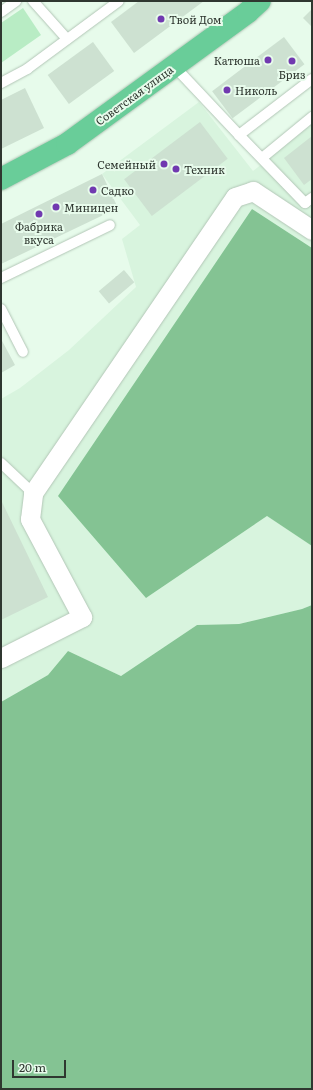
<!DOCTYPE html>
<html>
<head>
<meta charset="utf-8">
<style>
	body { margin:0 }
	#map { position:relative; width:313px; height:1090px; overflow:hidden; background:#e7fbeb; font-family:Literata,serif }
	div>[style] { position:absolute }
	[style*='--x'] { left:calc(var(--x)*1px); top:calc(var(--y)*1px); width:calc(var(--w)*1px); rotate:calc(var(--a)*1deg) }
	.built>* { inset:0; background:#d8f4de }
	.green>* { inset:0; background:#b8ecc4 }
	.water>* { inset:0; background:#84c393 }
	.building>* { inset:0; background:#cde1d1; transform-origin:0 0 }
	.roads { filter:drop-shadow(0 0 1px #b2c6b6) drop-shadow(0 0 1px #b2c6b6) }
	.service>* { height:10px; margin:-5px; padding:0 5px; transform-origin:5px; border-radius:5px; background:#fff }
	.minor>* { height:19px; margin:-9.5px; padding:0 9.5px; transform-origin:9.5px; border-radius:9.5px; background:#fff }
	.primary>* { height:22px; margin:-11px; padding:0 11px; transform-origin:11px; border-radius:11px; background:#69cd99 }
	.dots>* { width:11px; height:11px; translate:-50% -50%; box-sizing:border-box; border:2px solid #e7fbeb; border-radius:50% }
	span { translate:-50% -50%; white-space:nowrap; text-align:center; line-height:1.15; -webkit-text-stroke:4px #e7fbeb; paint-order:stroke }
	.poi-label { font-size:11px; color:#2f3730 }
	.left { translate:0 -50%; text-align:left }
	.right { translate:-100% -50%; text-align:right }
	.street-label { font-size:11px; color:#2f3730 }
	.frame { position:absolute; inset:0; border:2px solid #2f3730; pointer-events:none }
	.scale { position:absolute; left:12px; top:1060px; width:54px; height:18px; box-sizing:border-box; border:2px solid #2f3730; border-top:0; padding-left:5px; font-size:12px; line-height:14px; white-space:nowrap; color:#2f3730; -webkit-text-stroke:3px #e7fbeb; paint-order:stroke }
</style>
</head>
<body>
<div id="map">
	<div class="built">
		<i style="clip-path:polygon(199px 102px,253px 171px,312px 124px,312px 248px,252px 209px,146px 598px,267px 516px,312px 546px,312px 605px,302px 609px,239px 624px,197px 625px,121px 676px,68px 651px,48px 675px,1px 702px,1px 399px,20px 388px,69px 350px,136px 287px,122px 239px,140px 225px,102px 174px)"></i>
	</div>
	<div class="green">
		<i style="clip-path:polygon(23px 8px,41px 35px,1px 63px,1px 23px)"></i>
	</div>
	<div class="water">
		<i style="clip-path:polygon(252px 209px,312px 248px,312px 546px,267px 516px,146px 598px,58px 496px)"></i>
		<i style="clip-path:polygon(312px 605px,312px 1089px,1px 1089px,1px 702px,48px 675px,68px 651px,121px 676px,197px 625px,239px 624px,302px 609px)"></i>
	</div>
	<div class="building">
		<i style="clip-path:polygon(139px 1px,204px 1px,134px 53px,111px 22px)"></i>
		<i style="clip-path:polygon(312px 9px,312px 27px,303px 18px)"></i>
		<i style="left:284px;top:37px;width:34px;height:90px;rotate:53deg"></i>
		<i style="left:93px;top:42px;width:36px;height:56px;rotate:54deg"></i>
		<i style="clip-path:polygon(25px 88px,44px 128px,1px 149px,1px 100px)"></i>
		<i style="left:200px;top:122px;width:46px;height:95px;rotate:53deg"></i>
		<i style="clip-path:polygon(312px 136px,312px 179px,304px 185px,284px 158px)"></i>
		<i style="clip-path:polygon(102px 174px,118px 208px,1px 264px,1px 224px)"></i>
		<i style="left:124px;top:270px;width:16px;height:33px;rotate:50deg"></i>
		<i style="clip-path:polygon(1px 339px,15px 365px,1px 373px)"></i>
		<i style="clip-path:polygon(1px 500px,48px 597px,1px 620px)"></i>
	</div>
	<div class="roads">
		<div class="service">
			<i style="--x:33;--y:1;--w:51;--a:48.2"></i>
			<i style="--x:1;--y:12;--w:19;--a:-36"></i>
			<i style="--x:174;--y:66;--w:95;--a:46.7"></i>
			<i style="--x:239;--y:135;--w:92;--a:-37.5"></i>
			<i style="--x:1;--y:83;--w:30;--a:-28"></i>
			<i style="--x:27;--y:69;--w:114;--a:-36.5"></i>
			<i style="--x:239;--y:135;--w:95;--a:45.9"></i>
			<i style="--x:305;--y:203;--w:9;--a:-36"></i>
			<i style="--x:262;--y:158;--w:65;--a:-39.4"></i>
			<i style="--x:1;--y:278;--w:121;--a:-25.9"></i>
			<i style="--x:1;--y:309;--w:48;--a:62.9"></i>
			<i style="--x:1;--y:463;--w:44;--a:43.2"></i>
		</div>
		<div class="minor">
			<i style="--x:1;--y:658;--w:91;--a:-26.8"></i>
			<i style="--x:82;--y:617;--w:111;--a:-118"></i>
			<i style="--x:30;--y:519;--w:26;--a:-83"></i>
			<i style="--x:33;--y:493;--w:358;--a:-55.7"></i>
			<i style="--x:235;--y:197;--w:19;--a:-18"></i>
			<i style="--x:253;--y:191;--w:71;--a:33.5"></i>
		</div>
		<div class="primary">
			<i style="--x:1;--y:179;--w:75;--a:-27.9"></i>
			<i style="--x:67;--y:144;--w:224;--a:-36.1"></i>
			<i style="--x:248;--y:12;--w:16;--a:-43"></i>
		</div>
	</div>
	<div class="dots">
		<i style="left:161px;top:19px;background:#7139b0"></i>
		<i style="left:268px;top:60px;background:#7139b0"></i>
		<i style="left:292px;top:61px;background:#7139b0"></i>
		<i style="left:227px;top:90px;background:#7139b0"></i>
		<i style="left:164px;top:164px;background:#7139b0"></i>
		<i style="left:176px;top:169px;background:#7139b0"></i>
		<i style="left:93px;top:190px;background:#7139b0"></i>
		<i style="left:56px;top:207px;background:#7139b0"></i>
		<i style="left:39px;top:214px;background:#7139b0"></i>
	</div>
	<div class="poi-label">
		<span class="left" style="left:169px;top:19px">Твой Дом</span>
		<span class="right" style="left:260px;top:60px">Катюша</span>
		<span style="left:292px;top:74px">Бриз</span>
		<span class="left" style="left:235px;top:90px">Николь</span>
		<span class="right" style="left:156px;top:164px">Семейный</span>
		<span class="left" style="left:184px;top:169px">Техник</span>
		<span class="left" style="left:101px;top:190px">Садко</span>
		<span class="left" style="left:64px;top:207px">Миницен</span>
		<span style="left:39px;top:233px">Фабрика<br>вкуса</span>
	</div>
	<div class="street-label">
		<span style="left:134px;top:95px;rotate:-36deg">Советская улица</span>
	</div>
	<div class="frame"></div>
	<div class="scale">20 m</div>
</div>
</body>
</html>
